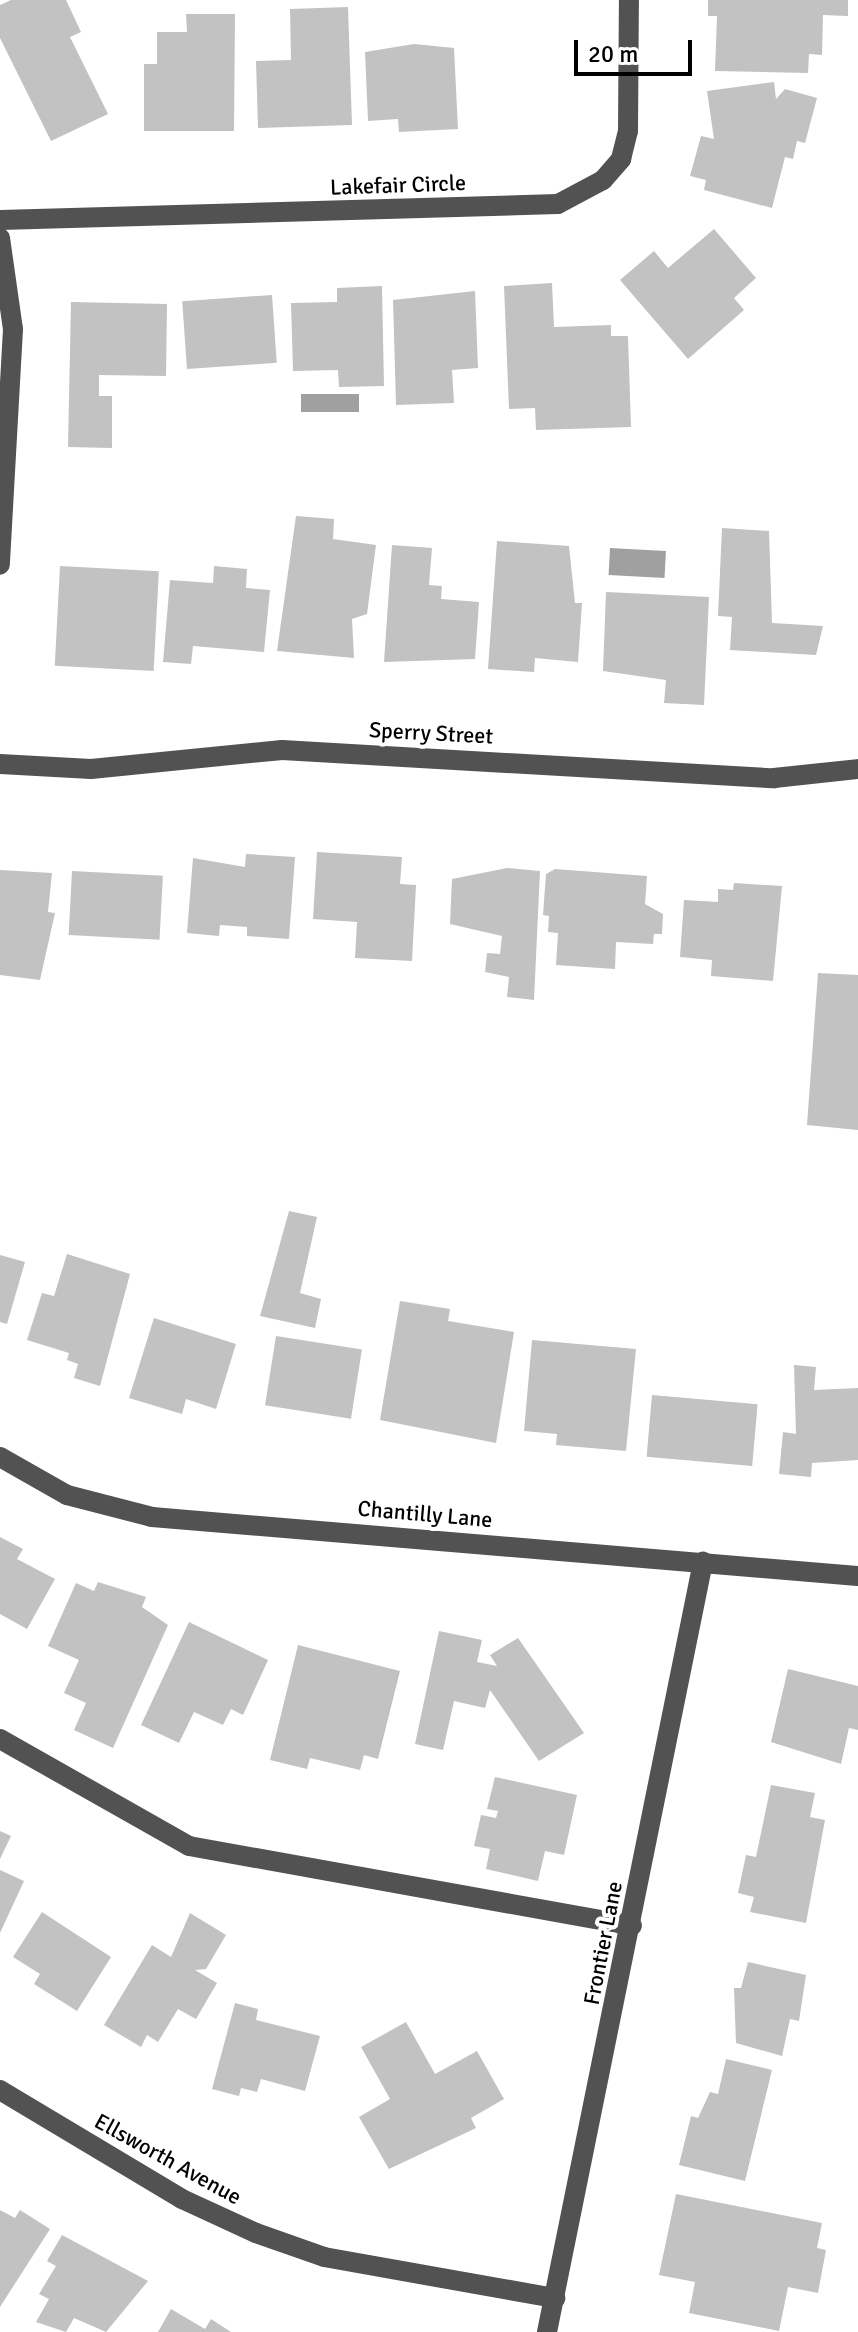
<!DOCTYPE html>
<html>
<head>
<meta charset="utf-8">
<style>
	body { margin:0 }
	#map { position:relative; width:858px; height:2332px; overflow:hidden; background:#fff; font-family:Signika,sans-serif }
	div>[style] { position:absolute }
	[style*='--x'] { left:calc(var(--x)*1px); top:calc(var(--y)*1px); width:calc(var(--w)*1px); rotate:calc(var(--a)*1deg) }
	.water>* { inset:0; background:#a0a0a0; transform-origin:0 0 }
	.building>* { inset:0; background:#c2c2c2; transform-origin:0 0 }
	.minor>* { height:20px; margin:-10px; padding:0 10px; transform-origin:10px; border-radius:10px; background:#525252 }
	span { translate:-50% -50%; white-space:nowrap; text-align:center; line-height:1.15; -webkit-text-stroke:8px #fff; paint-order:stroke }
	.street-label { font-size:22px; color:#000 }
	.scale { position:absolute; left:574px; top:40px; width:118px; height:36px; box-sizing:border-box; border:4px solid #000; border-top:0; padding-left:10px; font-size:24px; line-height:28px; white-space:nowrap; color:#000; -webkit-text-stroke:6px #fff; paint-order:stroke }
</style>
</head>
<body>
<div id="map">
	<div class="water">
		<i style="left:359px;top:394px;width:18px;height:58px;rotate:90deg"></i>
		<i style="left:610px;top:548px;width:56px;height:27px;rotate:3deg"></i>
	</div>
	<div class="building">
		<i style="clip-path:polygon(11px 0,66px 0,81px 32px,70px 37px,108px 114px,51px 141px,0 38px,0 5px)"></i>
		<i style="clip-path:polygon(708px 0,848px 0,848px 16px,823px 15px,822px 55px,809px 54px,808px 73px,715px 71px,717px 16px,708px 16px)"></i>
		<i style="clip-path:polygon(348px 7px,352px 125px,258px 128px,256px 61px,291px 60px,290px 9px)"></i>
		<i style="clip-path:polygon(186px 14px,235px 14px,234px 131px,144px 131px,144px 64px,157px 64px,157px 32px,187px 32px)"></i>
		<i style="clip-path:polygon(414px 44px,454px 48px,458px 129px,399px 132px,398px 119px,368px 121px,365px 52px)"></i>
		<i style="clip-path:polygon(774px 82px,776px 99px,785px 89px,817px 98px,805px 143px,797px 141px,793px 159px,785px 157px,772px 208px,704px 190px,706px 180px,690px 176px,701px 136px,714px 139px,707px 91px)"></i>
		<i style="clip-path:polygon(714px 229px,756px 278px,734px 298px,744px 310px,688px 359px,620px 280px,654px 251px,668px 268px)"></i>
		<i style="clip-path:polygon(552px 283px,554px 327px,611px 325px,611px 336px,628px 336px,631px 427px,536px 430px,535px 408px,509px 409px,504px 286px)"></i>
		<i style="clip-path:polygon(382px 286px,384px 386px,339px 387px,338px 370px,293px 371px,291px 303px,337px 302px,337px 288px)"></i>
		<i style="clip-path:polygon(475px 291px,478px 368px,452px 370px,454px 403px,396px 405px,393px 300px)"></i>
		<i style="left:272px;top:295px;width:68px;height:90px;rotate:86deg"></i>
		<i style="clip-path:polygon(71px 302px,167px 304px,166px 376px,99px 375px,99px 396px,112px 396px,112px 448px,68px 447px)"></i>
		<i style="clip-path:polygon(296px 516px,334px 519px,333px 539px,376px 545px,367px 614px,352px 619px,354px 658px,277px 651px)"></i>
		<i style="clip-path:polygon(722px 528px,769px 531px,772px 623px,823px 626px,816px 655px,730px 650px,732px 617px,718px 616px)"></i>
		<i style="clip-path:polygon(497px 541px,569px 546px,575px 603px,582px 603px,578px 662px,535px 658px,534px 672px,488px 669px)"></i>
		<i style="clip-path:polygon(392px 545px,432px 548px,429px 585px,442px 586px,441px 599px,479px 602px,475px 659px,384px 662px)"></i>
		<i style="left:60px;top:566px;width:99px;height:100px;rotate:3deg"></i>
		<i style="clip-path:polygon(214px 566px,247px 569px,246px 588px,270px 590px,264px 652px,193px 646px,191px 664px,163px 662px,170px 580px,213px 583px)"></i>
		<i style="clip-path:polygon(606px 592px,709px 597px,704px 705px,664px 703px,666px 680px,603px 671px)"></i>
		<i style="clip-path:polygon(317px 852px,402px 857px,400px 884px,416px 885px,412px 961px,355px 958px,357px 922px,313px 919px)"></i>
		<i style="clip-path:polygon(246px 854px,295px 857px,289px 939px,247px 936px,247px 927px,220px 925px,219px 936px,187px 933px,193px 858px,245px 867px)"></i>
		<i style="clip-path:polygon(507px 868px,540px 871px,534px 1000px,507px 997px,509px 977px,485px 972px,487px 953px,500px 954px,502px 936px,450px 924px,452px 879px)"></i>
		<i style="clip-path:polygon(555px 869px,647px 876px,645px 904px,663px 914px,662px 934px,654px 934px,653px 944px,616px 942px,615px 969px,556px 965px,558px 933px,548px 932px,549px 916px,543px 915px,546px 874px)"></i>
		<i style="clip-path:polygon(0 870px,52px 873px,48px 912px,55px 913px,40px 980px,0 975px)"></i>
		<i style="left:72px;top:871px;width:91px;height:64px;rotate:3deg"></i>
		<i style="clip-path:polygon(734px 883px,782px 886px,773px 981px,711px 976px,712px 960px,680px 957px,684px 900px,718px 902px,718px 889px,733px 890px)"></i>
		<i style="clip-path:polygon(818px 973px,858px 975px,858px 1130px,807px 1125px)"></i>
		<i style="clip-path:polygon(289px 1211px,317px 1217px,300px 1293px,321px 1299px,315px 1328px,260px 1316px)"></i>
		<i style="clip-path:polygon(67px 1254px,130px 1274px,100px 1386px,74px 1378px,78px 1364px,67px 1360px,69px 1353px,27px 1340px,42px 1293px,54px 1296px)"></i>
		<i style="clip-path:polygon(0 1255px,25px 1262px,7px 1324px,0 1322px)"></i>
		<i style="clip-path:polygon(400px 1301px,450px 1309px,448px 1321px,514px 1332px,496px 1443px,380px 1420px)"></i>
		<i style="clip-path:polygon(154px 1318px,236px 1344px,216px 1409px,186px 1399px,182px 1414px,129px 1398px)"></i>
		<i style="left:276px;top:1336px;width:87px;height:70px;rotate:9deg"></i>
		<i style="clip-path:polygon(532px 1340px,636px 1349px,626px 1451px,556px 1445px,557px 1434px,524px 1431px)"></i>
		<i style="clip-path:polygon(794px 1365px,816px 1367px,814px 1390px,858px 1388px,858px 1460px,812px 1463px,811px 1477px,779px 1474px,783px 1432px,796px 1434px)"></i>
		<i style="left:652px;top:1395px;width:106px;height:62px;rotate:5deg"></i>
		<i style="clip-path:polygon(0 1537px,23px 1549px,17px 1559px,55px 1579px,27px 1629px,0 1614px)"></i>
		<i style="clip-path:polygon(98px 1582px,146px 1597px,142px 1607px,168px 1625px,113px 1748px,74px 1730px,86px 1703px,64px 1693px,79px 1660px,48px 1646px,76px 1583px,94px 1591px)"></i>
		<i style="clip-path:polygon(189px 1622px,268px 1660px,243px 1715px,231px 1709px,223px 1725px,194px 1712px,179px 1743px,141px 1725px)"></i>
		<i style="clip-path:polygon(439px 1631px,482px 1640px,477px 1662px,497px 1666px,490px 1655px,518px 1638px,584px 1733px,539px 1761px,490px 1690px,485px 1708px,454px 1701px,443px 1750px,415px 1744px)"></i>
		<i style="clip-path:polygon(298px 1645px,400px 1671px,378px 1759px,364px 1755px,360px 1770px,310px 1758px,307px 1769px,270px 1760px)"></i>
		<i style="clip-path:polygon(788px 1669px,858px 1686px,858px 1730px,849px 1728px,841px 1764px,771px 1742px)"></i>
		<i style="clip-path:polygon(495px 1777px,577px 1795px,564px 1855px,545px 1851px,538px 1881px,486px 1869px,490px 1849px,474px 1846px,481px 1815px,496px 1818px,498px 1811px,487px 1809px)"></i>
		<i style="clip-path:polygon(771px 1785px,815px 1793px,810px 1817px,825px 1820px,806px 1923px,750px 1912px,754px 1897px,738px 1893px,746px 1855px,756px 1857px)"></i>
		<i style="clip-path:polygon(0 1831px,11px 1836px,0 1859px)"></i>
		<i style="clip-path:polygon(0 1870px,24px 1881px,0 1933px)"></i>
		<i style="clip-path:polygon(42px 1912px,111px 1957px,77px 2011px,34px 1984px,40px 1974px,13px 1957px)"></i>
		<i style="clip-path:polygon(190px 1913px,226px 1935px,206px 1969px,195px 1970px,217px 1983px,196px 2019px,178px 2009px,158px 2042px,147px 2035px,141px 2047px,104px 2025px,152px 1945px,171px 1957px)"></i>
		<i style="clip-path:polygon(748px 1962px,806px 1975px,799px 2021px,790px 2019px,782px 2056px,736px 2043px,734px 1988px,741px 1988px)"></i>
		<i style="clip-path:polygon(235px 2003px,258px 2009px,256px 2020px,320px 2036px,305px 2091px,261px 2079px,257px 2092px,241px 2088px,239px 2096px,212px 2089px)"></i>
		<i style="clip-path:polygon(406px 2022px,435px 2074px,477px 2051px,504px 2099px,471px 2118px,476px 2128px,389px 2169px,359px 2117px,390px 2099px,361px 2047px)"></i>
		<i style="clip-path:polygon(726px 2059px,772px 2070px,745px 2181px,679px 2165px,691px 2116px,698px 2118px,710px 2092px,718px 2094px)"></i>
		<i style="clip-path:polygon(676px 2194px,822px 2223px,817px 2248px,826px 2250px,818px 2293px,788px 2287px,779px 2331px,689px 2313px,695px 2282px,659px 2275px)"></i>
		<i style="clip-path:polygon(0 2210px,15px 2218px,20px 2210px,50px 2229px,0 2307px)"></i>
		<i style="clip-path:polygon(62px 2235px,148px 2281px,106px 2332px,74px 2318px,66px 2332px,36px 2322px,49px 2299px,39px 2294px,56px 2266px,47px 2261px)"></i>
		<i style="clip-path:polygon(171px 2309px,205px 2329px,211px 2319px,231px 2332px,158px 2332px)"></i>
	</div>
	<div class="minor">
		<i style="--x:0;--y:220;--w:558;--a:-1.64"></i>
		<i style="--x:558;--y:204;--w:51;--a:-28.1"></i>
		<i style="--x:603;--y:180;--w:28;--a:-49"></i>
		<i style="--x:621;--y:159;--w:29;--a:-76"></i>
		<i style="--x:628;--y:131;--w:131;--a:-89.6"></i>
		<i style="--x:0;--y:238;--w:92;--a:81.9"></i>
		<i style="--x:13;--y:329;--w:236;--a:93.2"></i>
		<i style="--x:0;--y:764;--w:91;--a:3.1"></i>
		<i style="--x:91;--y:769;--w:192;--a:-5.7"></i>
		<i style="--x:282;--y:750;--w:493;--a:3.3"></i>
		<i style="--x:774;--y:778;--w:84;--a:-6.1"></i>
		<i style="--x:0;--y:1457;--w:77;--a:29.6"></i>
		<i style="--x:67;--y:1495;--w:88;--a:14.5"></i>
		<i style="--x:152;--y:1517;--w:708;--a:4.78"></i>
		<i style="--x:0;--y:1739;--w:217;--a:29.5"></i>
		<i style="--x:189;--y:1846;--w:450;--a:10.2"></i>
		<i style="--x:0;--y:2090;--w:212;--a:30.9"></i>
		<i style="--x:182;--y:2199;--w:81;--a:24.7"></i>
		<i style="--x:256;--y:2233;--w:72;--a:19.4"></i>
		<i style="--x:324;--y:2257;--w:235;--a:10.1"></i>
		<i style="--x:547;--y:2332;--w:786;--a:-78.55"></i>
	</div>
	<div class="street-label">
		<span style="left:398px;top:185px;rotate:-2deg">Lakefair Circle</span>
		<span style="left:431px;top:733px;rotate:3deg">Sperry Street</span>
		<span style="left:425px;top:1514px;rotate:5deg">Chantilly Lane</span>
		<span style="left:603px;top:1943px;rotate:-79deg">Frontier Lane</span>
		<span style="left:168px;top:2159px;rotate:29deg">Ellsworth Avenue</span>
	</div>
	<div class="scale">20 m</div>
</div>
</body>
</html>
